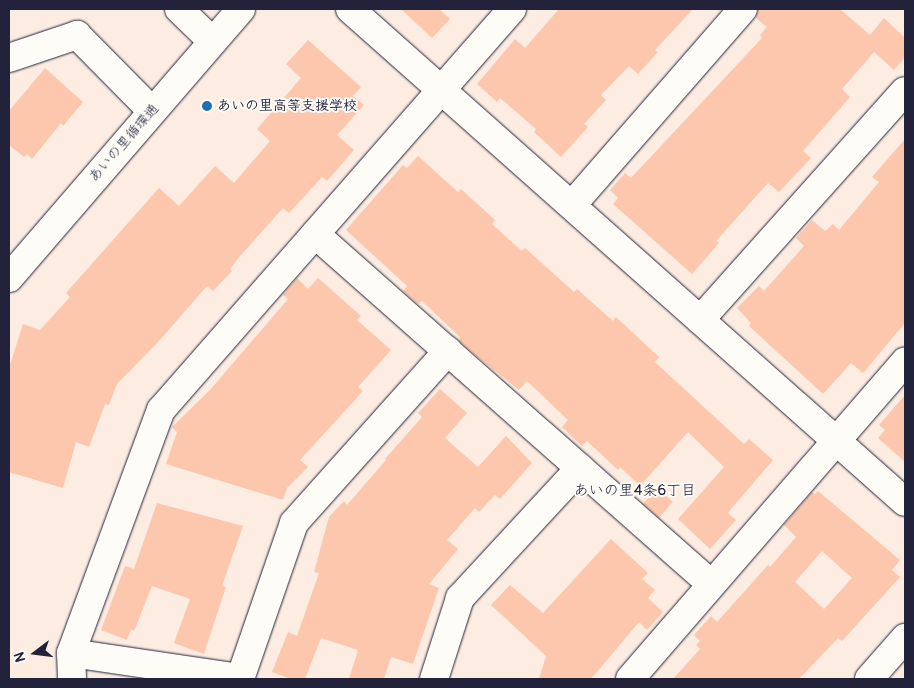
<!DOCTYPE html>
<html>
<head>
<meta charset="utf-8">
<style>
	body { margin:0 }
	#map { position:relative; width:914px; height:688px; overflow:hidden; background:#fdece1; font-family:Pangolin,"Klee One",sans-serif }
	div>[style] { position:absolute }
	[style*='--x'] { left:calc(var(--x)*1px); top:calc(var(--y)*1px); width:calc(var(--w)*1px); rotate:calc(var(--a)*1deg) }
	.building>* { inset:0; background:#fcc7ad; transform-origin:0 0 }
	.roads { filter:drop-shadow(0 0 1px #22223b) drop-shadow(0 0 1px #22223b) }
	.street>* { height:28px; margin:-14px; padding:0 14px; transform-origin:14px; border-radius:14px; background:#fdfcf7 }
	.secondary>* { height:28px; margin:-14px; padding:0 14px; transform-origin:14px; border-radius:14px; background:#fdfcf7 }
	.dots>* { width:14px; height:14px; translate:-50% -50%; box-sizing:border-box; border:2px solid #fdfcf7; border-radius:50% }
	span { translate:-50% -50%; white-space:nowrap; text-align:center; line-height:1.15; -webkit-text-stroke:4px #fdfcf7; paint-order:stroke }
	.poi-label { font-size:14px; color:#22223b; font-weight:700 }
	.left { translate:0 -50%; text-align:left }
	.street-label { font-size:14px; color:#22223b }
	.neighbourhood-label { font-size:15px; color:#22223b }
	.frame { position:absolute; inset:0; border:10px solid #22223b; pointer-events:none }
	.north { position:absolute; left:10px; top:628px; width:50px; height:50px; -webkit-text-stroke:4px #fdfcf7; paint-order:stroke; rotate:255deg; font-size:14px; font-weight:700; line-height:20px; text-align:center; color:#22223b }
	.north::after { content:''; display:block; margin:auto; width:18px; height:22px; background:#22223b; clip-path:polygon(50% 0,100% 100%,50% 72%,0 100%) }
</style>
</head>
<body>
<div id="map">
	<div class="building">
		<i style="clip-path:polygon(401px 9px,439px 9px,450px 19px,432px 38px)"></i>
		<i style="clip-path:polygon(559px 9px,693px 9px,655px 50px,658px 52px,638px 74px,629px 66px,601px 95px,606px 100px,584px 124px,588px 127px,561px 157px,534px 132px,536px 129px,500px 98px,497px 102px,477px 84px,515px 39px,525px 48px)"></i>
		<i style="clip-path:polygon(758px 9px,840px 9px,870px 35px,884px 18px,905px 38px,905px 57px,894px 70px,874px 52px,842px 89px,850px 97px,803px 151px,811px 158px,779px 192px,768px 183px,716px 241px,719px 243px,692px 274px,613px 204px,618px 198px,610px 190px,625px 173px,631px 178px,762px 38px,760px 35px,767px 27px,756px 18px)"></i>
		<i style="clip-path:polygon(308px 40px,361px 87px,353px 96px,364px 105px,337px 135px,354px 150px,327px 181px,322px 177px,289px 213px,283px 208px,241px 255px,230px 269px,232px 271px,213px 291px,207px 286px,159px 341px,117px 384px,109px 405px,105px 404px,89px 447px,76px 442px,63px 488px,9px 472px,9px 368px,23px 324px,40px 330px,70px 297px,66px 293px,159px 188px,179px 206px,215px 166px,234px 183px,270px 141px,257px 129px,301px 78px,286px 64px)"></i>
		<i style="clip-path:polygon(45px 68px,83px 102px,63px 126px,61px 123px,32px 159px,27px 154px,24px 157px,9px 145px,9px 111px)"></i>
		<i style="clip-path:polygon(905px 139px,905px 323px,863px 373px,851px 363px,823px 394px,749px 326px,751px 323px,737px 308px,759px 286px,764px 291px,804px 246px,796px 238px,812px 220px,825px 231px,833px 224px,839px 230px,879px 182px,872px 177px)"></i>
		<i style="clip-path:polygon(418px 156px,458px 192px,461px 189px,495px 220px,492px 224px,522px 251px,525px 248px,574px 292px,577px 289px,613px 321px,616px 317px,659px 357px,655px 362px,744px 444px,749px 439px,773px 460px,731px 509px,728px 513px,736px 520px,710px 549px,678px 519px,724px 467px,688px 432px,640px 486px,620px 467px,618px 470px,587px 441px,582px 446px,562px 427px,568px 420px,527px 381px,519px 390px,475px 355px,459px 341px,460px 337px,422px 301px,418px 304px,403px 291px,407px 286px,346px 230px,403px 165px,407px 168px)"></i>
		<i style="clip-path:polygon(297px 278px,308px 289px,318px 278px,361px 316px,357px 320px,391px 350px,358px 387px,363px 391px,300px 460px,308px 467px,287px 488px,283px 500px,166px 464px,177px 432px,172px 427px,210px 390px,288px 299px,283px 295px)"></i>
		<i style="clip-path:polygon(440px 389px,467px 413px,445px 438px,478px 467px,506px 436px,532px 463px,500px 499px,495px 495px,479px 512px,475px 508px,447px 540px,458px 549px,429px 584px,439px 588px,413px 664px,391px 657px,384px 679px,349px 679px,358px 650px,321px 638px,305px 679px,291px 679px,272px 672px,288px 632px,297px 636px,319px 573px,314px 572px,329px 517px,344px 501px,347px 505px,386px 460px,385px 459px,422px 417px,418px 413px)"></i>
		<i style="clip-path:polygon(905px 395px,905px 462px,878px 438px,885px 430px,879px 425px)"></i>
		<i style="left:657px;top:488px;width:21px;height:21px;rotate:41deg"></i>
		<i style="clip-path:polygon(evenodd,818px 491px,900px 560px,892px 570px,900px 577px,842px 641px,838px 638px,799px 679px,673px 679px,700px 649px,696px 645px,700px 641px,694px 635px,711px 616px,717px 622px,768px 565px,770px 567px,796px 537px,784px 525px,812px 492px,815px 494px,818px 491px,822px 551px,852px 578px,824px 609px,795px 582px,822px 551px)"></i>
		<i style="clip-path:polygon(157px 503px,243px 526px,222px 586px,226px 587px,204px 654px,174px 643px,190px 599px,152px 586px,134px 631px,131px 629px,127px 640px,101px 630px,125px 566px,134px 569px)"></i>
		<i style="clip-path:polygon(611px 539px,648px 573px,642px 579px,655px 590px,648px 598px,663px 612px,647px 630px,639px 622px,591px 679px,539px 679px,546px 656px,491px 605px,510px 585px,543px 613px)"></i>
	</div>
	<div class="roads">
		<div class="street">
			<i style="--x:179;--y:9;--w:47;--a:44.1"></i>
			<i style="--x:350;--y:9;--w:742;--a:41.61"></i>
			<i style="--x:9;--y:58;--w:72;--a:-18.7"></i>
			<i style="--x:77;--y:35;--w:107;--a:45.4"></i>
			<i style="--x:572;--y:205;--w:260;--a:-48.9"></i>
			<i style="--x:315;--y:234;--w:529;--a:41.47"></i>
			<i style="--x:700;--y:320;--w:307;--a:-48.2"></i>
			<i style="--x:71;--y:653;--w:171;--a:8.4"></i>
			<i style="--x:72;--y:679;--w:26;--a:-92"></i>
			<i style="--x:71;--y:653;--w:259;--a:-69.7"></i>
			<i style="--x:161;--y:410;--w:533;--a:-48.8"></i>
			<i style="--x:240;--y:679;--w:165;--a:-70.9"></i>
			<i style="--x:294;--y:523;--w:231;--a:-48.2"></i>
			<i style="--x:434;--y:679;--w:85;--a:-72.2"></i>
			<i style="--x:460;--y:598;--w:177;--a:-47.3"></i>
			<i style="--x:630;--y:679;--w:420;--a:-49.1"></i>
			<i style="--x:869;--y:679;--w:55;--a:-48.7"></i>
		</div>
		<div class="secondary">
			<i style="--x:9;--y:278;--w:355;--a:-49.2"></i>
		</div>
	</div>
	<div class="dots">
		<i style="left:207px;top:106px;background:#1f6fb2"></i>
	</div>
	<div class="poi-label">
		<span class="left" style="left:217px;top:106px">あいの里高等支援学校</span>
	</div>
	<div class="street-label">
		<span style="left:124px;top:143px;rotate:-49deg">あいの里循環通</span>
	</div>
	<div class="neighbourhood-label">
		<span style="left:635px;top:491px">あいの里4条6丁目</span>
	</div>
	<div class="frame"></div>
	<div class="north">N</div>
</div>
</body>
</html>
